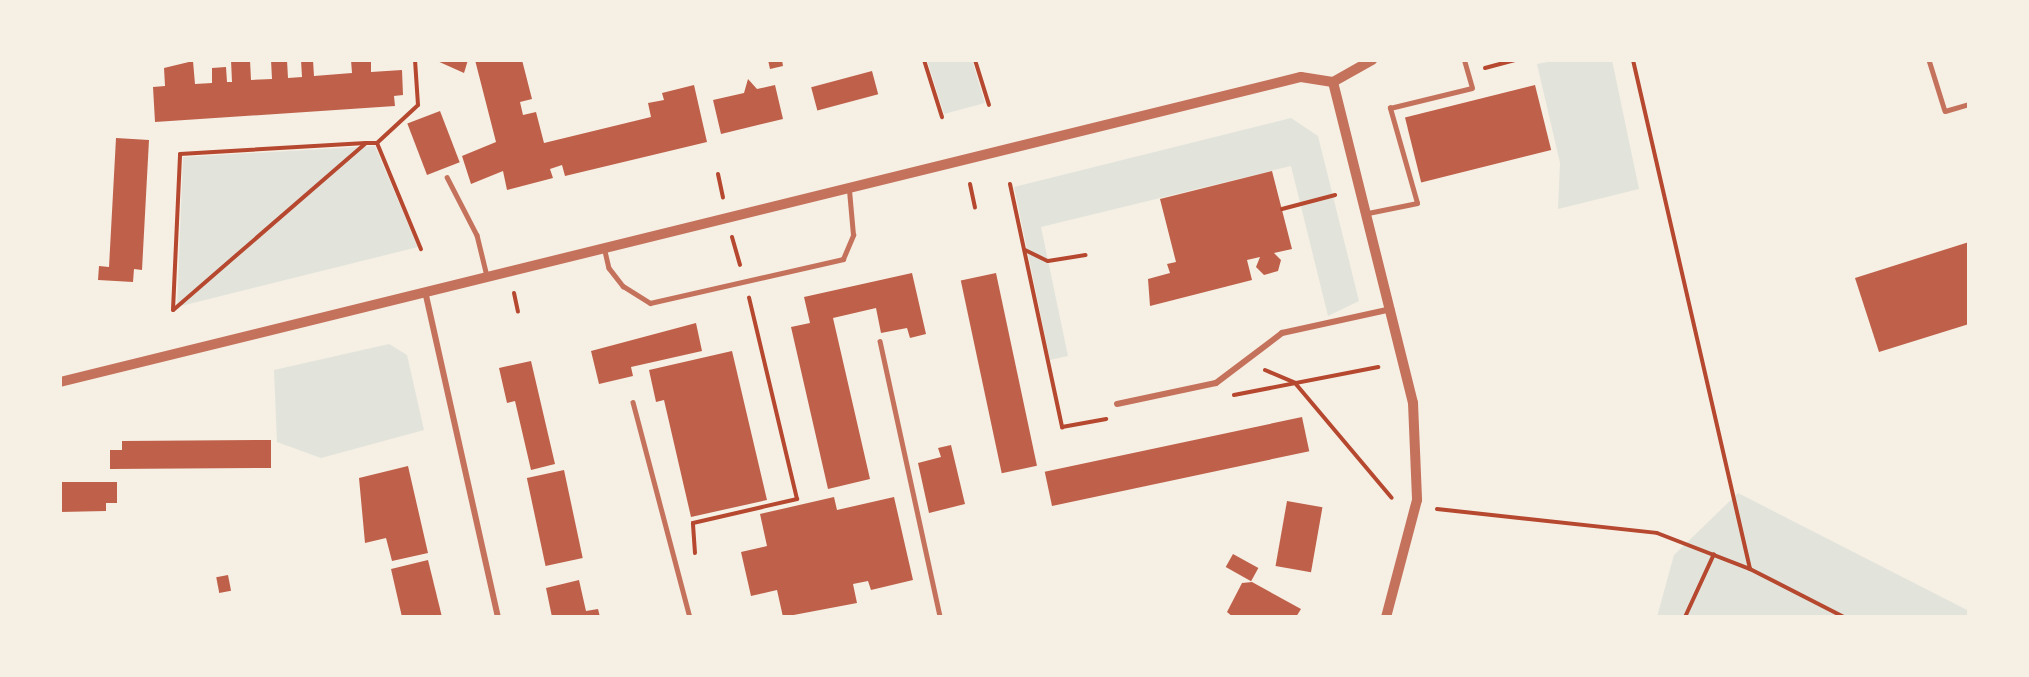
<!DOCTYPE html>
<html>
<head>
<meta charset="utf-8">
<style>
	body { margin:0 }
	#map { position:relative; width:2029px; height:677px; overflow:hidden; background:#f6efe4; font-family:"Zilla Slab",serif }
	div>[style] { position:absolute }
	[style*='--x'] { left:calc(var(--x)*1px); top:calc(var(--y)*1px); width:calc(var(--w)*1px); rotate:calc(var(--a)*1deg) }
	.green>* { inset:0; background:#e2e4dc }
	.building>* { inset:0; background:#bf614a; transform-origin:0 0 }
	.path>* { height:4px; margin:-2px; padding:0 2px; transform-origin:2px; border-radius:2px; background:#b5482f }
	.service>* { height:4.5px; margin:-2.25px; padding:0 2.25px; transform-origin:2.25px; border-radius:2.25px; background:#c5725c }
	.minor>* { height:6px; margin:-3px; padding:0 3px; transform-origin:3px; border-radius:3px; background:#c5725c }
	.tertiary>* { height:10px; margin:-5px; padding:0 5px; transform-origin:5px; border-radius:5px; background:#c5725c }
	span { translate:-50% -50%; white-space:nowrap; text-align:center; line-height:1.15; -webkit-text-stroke:6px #f6efe4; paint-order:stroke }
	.frame { position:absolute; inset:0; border:62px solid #f6efe4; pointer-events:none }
</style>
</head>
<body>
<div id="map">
	<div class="green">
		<i style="clip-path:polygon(927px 60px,972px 60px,985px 103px,944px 114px)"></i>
		<i style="clip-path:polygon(1558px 60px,1612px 60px,1639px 189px,1558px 209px,1560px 163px,1537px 64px)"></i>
		<i style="clip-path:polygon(1291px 118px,1318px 136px,1359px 301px,1328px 316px,1291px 166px,1041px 227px,1068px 356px,1050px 360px,1014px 187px)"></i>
		<i style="clip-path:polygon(375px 146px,418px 247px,177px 307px,183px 157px)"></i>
		<i style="clip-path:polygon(389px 344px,407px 355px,424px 430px,321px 458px,277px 442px,274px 370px)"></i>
		<i style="clip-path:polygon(1738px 493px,1969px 611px,1969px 617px,1657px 617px,1674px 555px)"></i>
	</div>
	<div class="building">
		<i style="clip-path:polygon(231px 60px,250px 60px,251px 80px,272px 79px,271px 60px,287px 60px,288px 78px,302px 77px,301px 60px,313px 60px,314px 76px,352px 73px,351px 60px,371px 60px,371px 72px,402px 70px,403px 95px,394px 96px,395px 106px,155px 122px,153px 87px,165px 86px,164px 68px,193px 61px,195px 84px,212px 83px,212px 68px,226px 67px,227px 82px,232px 82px)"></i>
		<i style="clip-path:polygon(435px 60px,468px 60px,464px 73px)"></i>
		<i style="clip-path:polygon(475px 60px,522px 60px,532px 99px,520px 102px,523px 115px,536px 112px,544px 143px,651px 117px,648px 103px,664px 100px,662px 93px,694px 85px,707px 142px,565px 176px,562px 165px,550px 169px,553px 178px,507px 190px,503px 171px,471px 184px,462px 156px,496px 142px)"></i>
		<i style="clip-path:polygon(768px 60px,782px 60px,783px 66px,770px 69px)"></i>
		<i style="left:872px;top:71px;width:24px;height:63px;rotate:75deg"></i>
		<i style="clip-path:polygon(748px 79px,757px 89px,775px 85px,783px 119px,721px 134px,713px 100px,744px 93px)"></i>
		<i style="left:1535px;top:85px;width:67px;height:134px;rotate:76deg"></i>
		<i style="left:440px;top:111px;width:55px;height:35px;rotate:69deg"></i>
		<i style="clip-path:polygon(116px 138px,149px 140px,142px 270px,134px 269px,133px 282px,98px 280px,99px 266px,109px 267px)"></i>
		<i style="clip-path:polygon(1272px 171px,1292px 249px,1274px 253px,1281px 260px,1278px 271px,1264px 275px,1256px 267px,1260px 257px,1247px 260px,1252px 280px,1150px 306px,1148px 279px,1170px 273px,1167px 264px,1176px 262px,1160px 199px)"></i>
		<i style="clip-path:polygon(1969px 242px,1969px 324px,1879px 352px,1855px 278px)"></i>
		<i style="clip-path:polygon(912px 273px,926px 334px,910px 338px,907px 328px,881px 333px,876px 308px,833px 318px,870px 479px,828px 489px,791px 327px,810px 323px,804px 297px)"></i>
		<i style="left:996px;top:273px;width:197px;height:36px;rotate:78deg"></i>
		<i style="clip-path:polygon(696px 323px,702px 351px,631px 367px,633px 376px,599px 384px,591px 351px)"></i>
		<i style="clip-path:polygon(732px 351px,767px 500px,691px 517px,664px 400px,656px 402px,649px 370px)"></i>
		<i style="clip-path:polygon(531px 361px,555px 464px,531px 470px,515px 401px,507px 403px,499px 368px)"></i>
		<i style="left:1302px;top:417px;width:35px;height:263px;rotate:78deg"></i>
		<i style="clip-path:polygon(271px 440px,271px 468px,110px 469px,110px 450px,122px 450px,122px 441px)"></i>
		<i style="clip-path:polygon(951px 445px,965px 504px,929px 513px,918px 463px,941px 457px,938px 448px)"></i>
		<i style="clip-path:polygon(408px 466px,428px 553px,392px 561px,386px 538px,365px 543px,359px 478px)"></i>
		<i style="left:564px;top:470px;width:90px;height:38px;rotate:78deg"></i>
		<i style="clip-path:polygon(60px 482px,117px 482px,117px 503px,106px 503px,106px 511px,60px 512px)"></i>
		<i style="clip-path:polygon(834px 497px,837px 510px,894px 497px,913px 580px,871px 590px,868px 581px,853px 584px,857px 603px,783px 617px,777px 590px,751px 596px,741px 552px,767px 546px,760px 514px)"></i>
		<i style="left:1287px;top:501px;width:36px;height:66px;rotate:10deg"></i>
		<i style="left:1233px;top:554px;width:29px;height:15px;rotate:29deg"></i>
		<i style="clip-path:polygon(428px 560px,442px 617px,402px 617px,391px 569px)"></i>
		<i style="left:228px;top:575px;width:16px;height:12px;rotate:79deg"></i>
		<i style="clip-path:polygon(579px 580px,586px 611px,598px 609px,600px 617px,552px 617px,546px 588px)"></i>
		<i style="clip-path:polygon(1252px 582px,1301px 609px,1296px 617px,1233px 617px,1227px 612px,1242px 583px)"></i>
	</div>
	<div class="path">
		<i style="--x:924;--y:60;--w:60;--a:72.5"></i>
		<i style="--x:975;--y:60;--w:47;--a:72.7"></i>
		<i style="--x:1633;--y:60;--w:522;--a:77.05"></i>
		<i style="--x:1485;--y:68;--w:31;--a:-15"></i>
		<i style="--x:366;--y:143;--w:255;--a:139.1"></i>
		<i style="--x:173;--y:310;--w:156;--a:-87.4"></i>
		<i style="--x:180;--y:154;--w:186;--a:-3.4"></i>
		<i style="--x:366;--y:143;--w:11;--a:0"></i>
		<i style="--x:377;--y:143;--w:115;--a:67.5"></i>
		<i style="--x:377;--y:143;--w:56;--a:-42.8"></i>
		<i style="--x:418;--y:105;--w:45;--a:-93.8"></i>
		<i style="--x:718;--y:174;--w:24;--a:78"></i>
		<i style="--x:970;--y:184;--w:24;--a:78"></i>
		<i style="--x:1010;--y:184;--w:249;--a:77.9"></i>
		<i style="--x:1062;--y:427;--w:45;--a:-10.3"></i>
		<i style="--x:1282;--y:209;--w:55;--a:-14.8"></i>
		<i style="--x:732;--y:237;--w:29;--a:74"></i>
		<i style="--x:1025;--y:250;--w:25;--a:26"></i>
		<i style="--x:1048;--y:261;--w:38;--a:-9"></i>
		<i style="--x:514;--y:293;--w:19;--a:78"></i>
		<i style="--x:1265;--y:370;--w:33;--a:23"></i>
		<i style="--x:1295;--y:383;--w:150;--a:49.9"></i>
		<i style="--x:1234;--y:395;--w:147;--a:-11"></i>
		<i style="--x:1437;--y:509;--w:221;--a:6.2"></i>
		<i style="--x:1657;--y:533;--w:100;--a:21.2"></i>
		<i style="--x:1750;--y:569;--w:106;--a:27.1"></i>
		<i style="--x:695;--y:553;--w:30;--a:-94"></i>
		<i style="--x:693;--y:523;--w:107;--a:-13"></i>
		<i style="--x:797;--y:499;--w:207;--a:-103.4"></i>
		<i style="--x:1685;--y:617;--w:69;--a:-65.3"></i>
	</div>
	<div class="service">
		<i style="--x:1929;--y:60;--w:53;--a:72.6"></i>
		<i style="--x:1945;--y:111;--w:25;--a:-16"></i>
		<i style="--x:447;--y:177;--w:65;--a:62.7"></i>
		<i style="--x:477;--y:235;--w:42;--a:76.3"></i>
		<i style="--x:1368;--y:213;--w:50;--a:-11.5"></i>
		<i style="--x:1417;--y:203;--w:99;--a:-105.9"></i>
		<i style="--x:1390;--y:108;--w:84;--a:-13.7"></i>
		<i style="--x:1472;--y:88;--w:29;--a:-106"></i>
		<i style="--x:605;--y:251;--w:17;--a:77"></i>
		<i style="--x:609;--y:268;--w:23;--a:52"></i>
		<i style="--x:623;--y:286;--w:32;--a:32"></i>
		<i style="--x:650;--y:303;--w:198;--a:-12.8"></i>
		<i style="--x:843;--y:259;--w:26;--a:-67"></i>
		<i style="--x:853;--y:235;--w:45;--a:-95.1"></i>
		<i style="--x:880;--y:341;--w:282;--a:77.7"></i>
		<i style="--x:633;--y:402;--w:222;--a:75.2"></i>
	</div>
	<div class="minor">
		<i style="--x:425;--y:291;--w:334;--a:77.4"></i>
		<i style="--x:1117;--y:404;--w:101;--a:-12"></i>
		<i style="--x:1216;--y:383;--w:83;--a:-37.1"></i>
		<i style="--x:1282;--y:333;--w:112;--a:-12.4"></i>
	</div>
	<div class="tertiary">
		<i style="--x:1333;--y:82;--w:331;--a:76"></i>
		<i style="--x:1413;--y:403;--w:97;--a:87.6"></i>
		<i style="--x:1417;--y:500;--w:121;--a:104.8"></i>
		<i style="--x:60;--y:382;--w:1278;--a:-13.81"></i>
		<i style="--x:1301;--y:77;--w:32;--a:9"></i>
		<i style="--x:1333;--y:82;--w:45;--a:-29.4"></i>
	</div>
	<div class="frame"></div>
</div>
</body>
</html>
